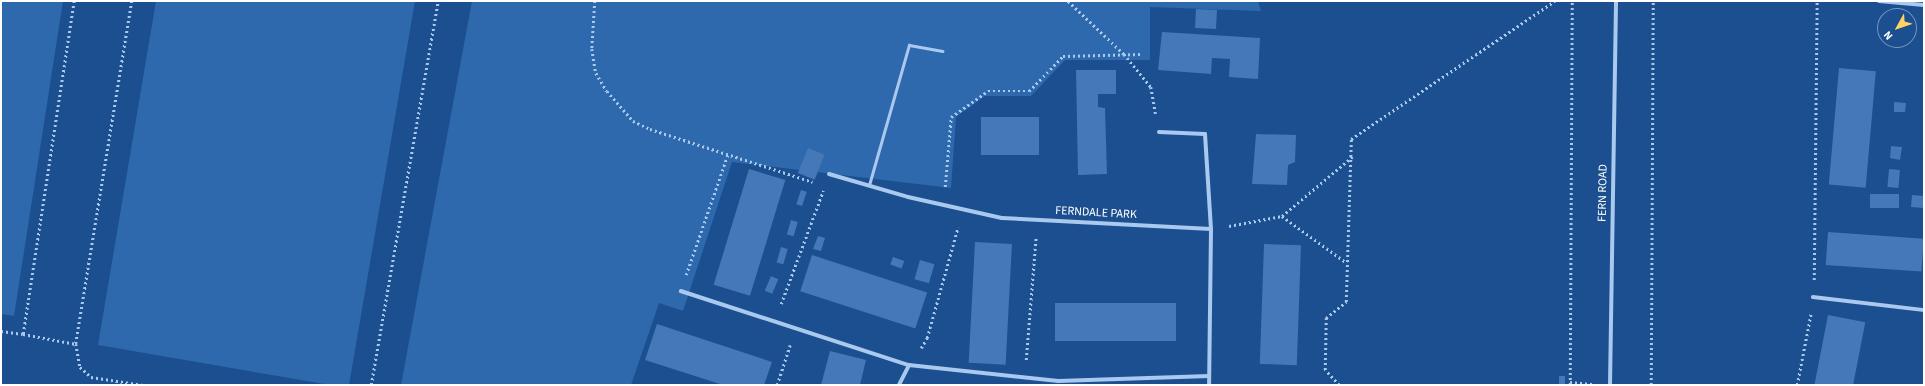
<!DOCTYPE html>
<html>
<head>
<meta charset="utf-8">
<style>
	body { margin:0 }
	#map { position:relative; width:1925px; height:386px; overflow:hidden; background:#1b4f8f; font-family:"Source Sans 3",sans-serif }
	div>[style] { position:absolute }
	[style*='--x'] { left:calc(var(--x)*1px); top:calc(var(--y)*1px); width:calc(var(--w)*1px); rotate:calc(var(--a)*1deg) }
	.green>* { inset:0; background:#2e69ad }
	.building>* { inset:0; background:#4478b7; transform-origin:0 0 }
	.path>* { height:2.5px; margin-top:-1.25px; transform-origin:0; background:repeating-linear-gradient(90deg,#a9c9ee 0 2px,transparent 0 5px) }
	.service>* { height:3px; margin:-1.5px; padding:0 1.5px; transform-origin:1.5px; border-radius:1.5px; background:#a9c9ee }
	.pedestrian>* { height:3.5px; margin:-1.75px; padding:0 1.75px; transform-origin:1.75px; border-radius:1.75px; background:#a9c9ee }
	.minor>* { height:4px; margin:-2px; padding:0 2px; transform-origin:2px; border-radius:2px; background:#a9c9ee }
	span { translate:-50% -50%; white-space:nowrap; text-align:center; line-height:1.15; -webkit-text-stroke:3px #1b4f8f; paint-order:stroke }
	.street-label { font-size:12px; color:#fff }
	.frame { position:absolute; inset:0; border:2px solid #fff; pointer-events:none }
	.north { position:absolute; left:1877px; top:8px; width:40px; height:40px; box-sizing:border-box; background:#1b4f8f; border:1px solid #7695bc; border-radius:50%; rotate:230deg; font-size:11px; font-weight:700; line-height:16px; text-align:center; color:#fff }
	.north::after { content:''; display:block; margin:auto; width:14px; height:18px; background:#ffd166; clip-path:polygon(50% 0,100% 100%,50% 72%,0 100%) }
</style>
</head>
<body>
<div id="map">
	<div class="green">
		<i style="clip-path:polygon(1px 1px,63px 1px,14px 316px,1px 314px)"></i>
		<i style="clip-path:polygon(156px 1px,415px 1px,349px 385px,330px 385px,98px 345px)"></i>
		<i style="clip-path:polygon(472px 1px,1258px 1px,1261px 11px,1150px 7px,1150px 60px,1065px 60px,1031px 96px,985px 96px,956px 117px,951px 188px,732px 162px,683px 311px,659px 303px,631px 385px,401px 385px)"></i>
	</div>
	<div class="building">
		<i style="left:1196px;top:9px;width:21px;height:19px;rotate:3deg"></i>
		<i style="clip-path:polygon(1162px 32px,1260px 38px,1258px 79px,1229px 77px,1230px 59px,1212px 58px,1211px 74px,1158px 70px)"></i>
		<i style="left:1839px;top:68px;width:37px;height:117px;rotate:5deg"></i>
		<i style="clip-path:polygon(1076px 70px,1116px 70px,1116px 94px,1098px 94px,1098px 107px,1105px 108px,1107px 174px,1078px 175px)"></i>
		<i style="clip-path:polygon(1894px 102px,1906px 103px,1905px 112px,1894px 112px)"></i>
		<i style="left:981px;top:117px;width:58px;height:38px"></i>
		<i style="clip-path:polygon(1256px 134px,1296px 135px,1295px 162px,1288px 165px,1287px 185px,1252px 184px)"></i>
		<i style="clip-path:polygon(1891px 146px,1902px 147px,1900px 160px,1890px 158px)"></i>
		<i style="left:808px;top:148px;width:18px;height:27px;rotate:22deg"></i>
		<i style="left:749px;top:169px;width:38px;height:121px;rotate:17deg"></i>
		<i style="left:1889px;top:169px;width:11px;height:18px;rotate:5deg"></i>
		<i style="left:801px;top:190px;width:6px;height:15px;rotate:18deg"></i>
		<i style="left:1870px;top:194px;width:29px;height:14px"></i>
		<i style="left:1912px;top:195px;width:12px;height:12px;rotate:5deg"></i>
		<i style="left:791px;top:220px;width:7px;height:15px;rotate:16deg"></i>
		<i style="left:1828px;top:232px;width:96px;height:33px;rotate:4deg"></i>
		<i style="clip-path:polygon(818px 236px,825px 238px,821px 251px,813px 249px)"></i>
		<i style="left:975px;top:242px;width:37px;height:121px;rotate:3deg"></i>
		<i style="left:1264px;top:244px;width:37px;height:120px;rotate:2deg"></i>
		<i style="left:781px;top:247px;width:7px;height:16px;rotate:16deg"></i>
		<i style="left:812px;top:255px;width:121px;height:38px;rotate:18deg"></i>
		<i style="left:893px;top:257px;width:12px;height:8px;rotate:20deg"></i>
		<i style="left:920px;top:260px;width:15px;height:20px;rotate:16deg"></i>
		<i style="left:771px;top:276px;width:8px;height:16px;rotate:23deg"></i>
		<i style="left:1055px;top:303px;width:121px;height:38px"></i>
		<i style="left:1828px;top:315px;width:38px;height:71px;rotate:11deg"></i>
		<i style="clip-path:polygon(657px 324px,772px 362px,764px 385px,723px 385px,645px 360px)"></i>
		<i style="clip-path:polygon(830px 351px,866px 360px,860px 385px,821px 385px)"></i>
		<i style="left:1559px;top:376px;width:6px;height:9px"></i>
	</div>
	<div class="path">
		<i style="--x:132;--y:1;--w:348;--a:99.3"></i>
		<i style="--x:76;--y:344;--w:23;--a:80"></i>
		<i style="--x:80;--y:367;--w:15;--a:42"></i>
		<i style="--x:91;--y:377;--w:53;--a:8.7"></i>
		<i style="--x:595;--y:1;--w:48;--a:93.6"></i>
		<i style="--x:592;--y:49;--w:24;--a:81"></i>
		<i style="--x:596;--y:73;--w:21;--a:59"></i>
		<i style="--x:607;--y:91;--w:40;--a:49"></i>
		<i style="--x:633;--y:121;--w:19;--a:25"></i>
		<i style="--x:650;--y:129;--w:171;--a:18"></i>
		<i style="--x:1068;--y:1;--w:77;--a:43.4"></i>
		<i style="--x:1124;--y:54;--w:43;--a:50.7"></i>
		<i style="--x:1151;--y:87;--w:27;--a:80"></i>
		<i style="--x:945;--y:187;--w:70;--a:-85.1"></i>
		<i style="--x:951;--y:117;--w:45;--a:-35.1"></i>
		<i style="--x:988;--y:91;--w:41;--a:0"></i>
		<i style="--x:1029;--y:91;--w:49;--a:-45.8"></i>
		<i style="--x:1063;--y:56;--w:79;--a:-1.5"></i>
		<i style="--x:1282;--y:216;--w:80;--a:35.9"></i>
		<i style="--x:1229;--y:226;--w:54;--a:-10.7"></i>
		<i style="--x:1282;--y:216;--w:92;--a:-40.1"></i>
		<i style="--x:686;--y:275;--w:128;--a:-70.9"></i>
		<i style="--x:1814;--y:280;--w:279;--a:-89.4"></i>
		<i style="--x:781;--y:304;--w:121;--a:-69.6"></i>
		<i style="--x:1;--y:331;--w:22;--a:8"></i>
		<i style="--x:23;--y:334;--w:337;--a:-81.3"></i>
		<i style="--x:23;--y:334;--w:54;--a:10.7"></i>
		<i style="--x:921;--y:348;--w:12;--a:-59"></i>
		<i style="--x:927;--y:338;--w:115;--a:-74.4"></i>
		<i style="--x:1026;--y:360;--w:123;--a:-85.4"></i>
		<i style="--x:1570;--y:382;--w:22;--a:5"></i>
		<i style="--x:371;--y:385;--w:390;--a:-80.1"></i>
		<i style="--x:777;--y:385;--w:42;--a:-72"></i>
		<i style="--x:1339;--y:385;--w:21;--a:-133"></i>
		<i style="--x:1325;--y:370;--w:52;--a:-88.9"></i>
		<i style="--x:1326;--y:318;--w:26;--a:-39"></i>
		<i style="--x:1346;--y:302;--w:163;--a:-88.2"></i>
		<i style="--x:1351;--y:139;--w:246;--a:-34.1"></i>
		<i style="--x:1570;--y:385;--w:384;--a:-89.7"></i>
		<i style="--x:1651;--y:385;--w:384;--a:-89.7"></i>
		<i style="--x:1797;--y:385;--w:73;--a:-79"></i>
	</div>
	<div class="service">
		<i style="--x:869;--y:185;--w:146;--a:-74.1"></i>
		<i style="--x:909;--y:45;--w:34;--a:10"></i>
	</div>
	<div class="pedestrian">
		<i style="--x:681;--y:291;--w:240;--a:18"></i>
		<i style="--x:909;--y:365;--w:150;--a:6.1"></i>
		<i style="--x:1058;--y:381;--w:151;--a:-1.9"></i>
		<i style="--x:1813;--y:297;--w:112;--a:6.7"></i>
		<i style="--x:899;--y:385;--w:22;--a:-63"></i>
	</div>
	<div class="minor">
		<i style="--x:1879;--y:1;--w:45;--a:5.1"></i>
		<i style="--x:1159;--y:132;--w:46;--a:2.5"></i>
		<i style="--x:1205;--y:134;--w:95;--a:86.4"></i>
		<i style="--x:829;--y:174;--w:82;--a:16.2"></i>
		<i style="--x:908;--y:197;--w:96;--a:12.6"></i>
		<i style="--x:1002;--y:218;--w:209;--a:3"></i>
		<i style="--x:1211;--y:229;--w:156;--a:90.7"></i>
		<i style="--x:1610;--y:385;--w:384;--a:-89.1"></i>
	</div>
	<div class="street-label">
		<span style="left:1603px;top:193px;rotate:-89deg">FERN ROAD</span>
		<span style="left:1096px;top:213px;rotate:3deg">FERNDALE PARK</span>
	</div>
	<div class="frame"></div>
	<div class="north">N</div>
</div>
</body>
</html>
